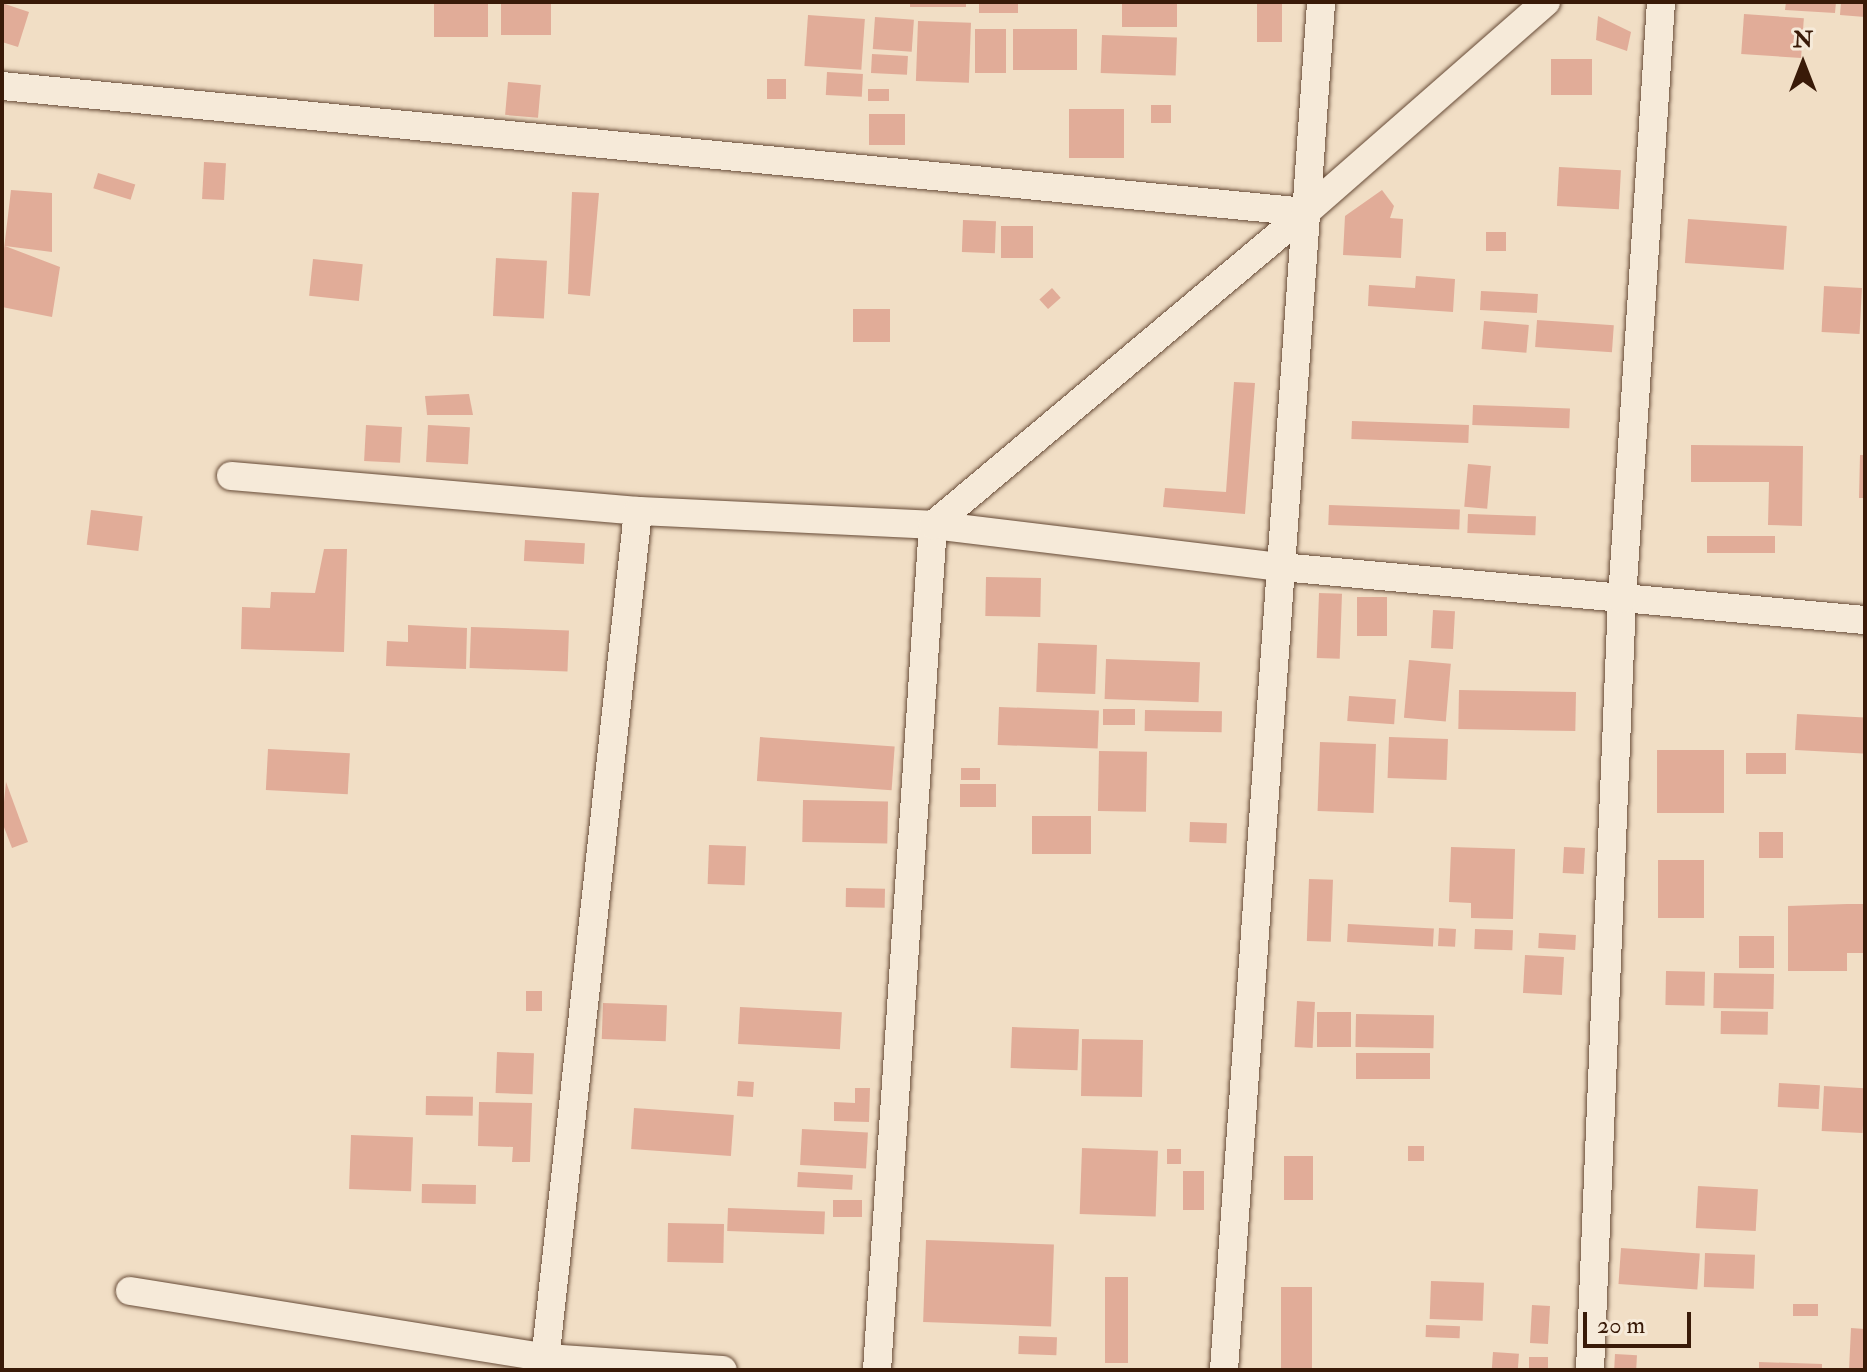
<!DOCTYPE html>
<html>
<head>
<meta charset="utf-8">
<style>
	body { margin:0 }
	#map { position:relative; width:1867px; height:1372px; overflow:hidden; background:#f1dec5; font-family:"IM FELL Double Pica",serif }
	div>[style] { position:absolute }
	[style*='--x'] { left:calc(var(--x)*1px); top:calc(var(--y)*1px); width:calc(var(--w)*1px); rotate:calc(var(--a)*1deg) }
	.building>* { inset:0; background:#e1ac98; transform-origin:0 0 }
	.roads { filter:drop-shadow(0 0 2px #674b37) drop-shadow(0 0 2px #674b37) }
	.minor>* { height:28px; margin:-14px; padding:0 14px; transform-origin:14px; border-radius:14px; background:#f6ead9 }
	span { translate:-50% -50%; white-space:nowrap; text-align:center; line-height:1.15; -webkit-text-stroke:8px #f6ead9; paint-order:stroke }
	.frame { position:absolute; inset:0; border:4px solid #391a08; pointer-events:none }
	.north { position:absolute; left:1763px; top:24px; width:80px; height:80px; -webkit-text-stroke:6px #f6ead9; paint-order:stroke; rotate:0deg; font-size:22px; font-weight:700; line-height:32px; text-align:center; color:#391a08 }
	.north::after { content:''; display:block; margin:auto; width:28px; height:36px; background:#391a08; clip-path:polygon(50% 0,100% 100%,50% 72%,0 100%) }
	.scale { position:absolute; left:1583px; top:1312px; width:108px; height:36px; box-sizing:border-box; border:4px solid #391a08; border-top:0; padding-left:10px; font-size:24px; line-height:28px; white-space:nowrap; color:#391a08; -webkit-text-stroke:6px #f6ead9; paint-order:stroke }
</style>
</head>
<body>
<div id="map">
	<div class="building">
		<i style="left:434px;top:2px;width:54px;height:35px"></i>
		<i style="left:501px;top:2px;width:50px;height:33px"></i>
		<i style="left:910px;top:2px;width:56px;height:5px"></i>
		<i style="left:979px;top:2px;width:39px;height:11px"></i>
		<i style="left:1122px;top:2px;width:55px;height:25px"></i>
		<i style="left:1257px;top:2px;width:25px;height:40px"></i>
		<i style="clip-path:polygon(1786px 2px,1836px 2px,1835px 13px,1785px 10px)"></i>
		<i style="clip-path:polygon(1841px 2px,1865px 2px,1865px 17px,1840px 15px)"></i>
		<i style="clip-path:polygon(2px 3px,29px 12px,18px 47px,2px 42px)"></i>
		<i style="left:1744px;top:14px;width:60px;height:40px;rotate:4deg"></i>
		<i style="left:808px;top:15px;width:57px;height:51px;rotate:4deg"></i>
		<i style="clip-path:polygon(1598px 16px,1631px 32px,1627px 51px,1596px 40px)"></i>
		<i style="left:875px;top:17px;width:39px;height:32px;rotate:4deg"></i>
		<i style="left:918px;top:21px;width:53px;height:60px;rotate:2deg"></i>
		<i style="left:975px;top:29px;width:31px;height:44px"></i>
		<i style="left:1013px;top:29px;width:64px;height:41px"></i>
		<i style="left:1102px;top:35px;width:75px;height:38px;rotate:2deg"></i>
		<i style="left:872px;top:54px;width:36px;height:19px;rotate:3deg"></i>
		<i style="left:1551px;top:59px;width:41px;height:36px"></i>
		<i style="left:827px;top:72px;width:36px;height:23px;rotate:3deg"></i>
		<i style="left:767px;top:79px;width:19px;height:20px"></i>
		<i style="left:508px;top:82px;width:33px;height:33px;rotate:5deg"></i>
		<i style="left:868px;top:89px;width:21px;height:12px"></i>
		<i style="left:1151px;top:105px;width:20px;height:18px"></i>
		<i style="left:1069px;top:109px;width:55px;height:49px"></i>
		<i style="left:869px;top:114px;width:36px;height:31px"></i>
		<i style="left:204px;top:162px;width:22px;height:37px;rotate:3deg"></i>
		<i style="left:1559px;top:167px;width:62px;height:39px;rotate:3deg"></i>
		<i style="left:98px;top:173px;width:39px;height:16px;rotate:17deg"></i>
		<i style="clip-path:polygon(11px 190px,52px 193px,52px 252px,5px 246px,60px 267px,52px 317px,2px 307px,2px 266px)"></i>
		<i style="clip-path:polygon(1382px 190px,1394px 206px,1390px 218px,1403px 219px,1401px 258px,1343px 255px,1345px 216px)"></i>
		<i style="clip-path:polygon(572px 192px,599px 193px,590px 296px,568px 294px)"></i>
		<i style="left:1688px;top:219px;width:99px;height:44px;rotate:4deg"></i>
		<i style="left:963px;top:220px;width:33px;height:32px;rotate:2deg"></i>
		<i style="left:1001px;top:226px;width:32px;height:32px"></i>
		<i style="left:1486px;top:232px;width:20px;height:19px"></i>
		<i style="left:496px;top:258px;width:51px;height:58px;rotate:3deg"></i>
		<i style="left:313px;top:259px;width:50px;height:37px;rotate:6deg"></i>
		<i style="clip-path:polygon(1416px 276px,1455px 279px,1453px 312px,1368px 306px,1369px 285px,1415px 288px)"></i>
		<i style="left:1824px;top:286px;width:38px;height:46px;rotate:3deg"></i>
		<i style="left:1052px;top:288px;width:13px;height:17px;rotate:48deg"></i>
		<i style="left:1481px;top:291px;width:57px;height:19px;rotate:3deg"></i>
		<i style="left:853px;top:309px;width:37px;height:33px"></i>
		<i style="left:1537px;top:320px;width:77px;height:27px;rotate:4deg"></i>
		<i style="left:1484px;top:321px;width:45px;height:28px;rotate:5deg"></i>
		<i style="clip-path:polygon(1234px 382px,1255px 383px,1245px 514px,1163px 507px,1165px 488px,1226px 492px)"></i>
		<i style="clip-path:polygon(469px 394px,473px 415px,427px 415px,425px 396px)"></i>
		<i style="left:1473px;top:405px;width:97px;height:20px;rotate:2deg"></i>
		<i style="left:1352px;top:421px;width:117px;height:18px;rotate:2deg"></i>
		<i style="left:366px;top:425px;width:36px;height:36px;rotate:3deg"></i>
		<i style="left:428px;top:425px;width:42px;height:37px;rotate:3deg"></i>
		<i style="clip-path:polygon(1691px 445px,1803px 446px,1802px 526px,1768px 525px,1769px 482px,1691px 482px)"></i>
		<i style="clip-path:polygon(1860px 455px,1865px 455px,1865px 498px,1859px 498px)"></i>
		<i style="left:1468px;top:464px;width:23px;height:43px;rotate:5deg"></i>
		<i style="left:1329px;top:505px;width:131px;height:20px;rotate:2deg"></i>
		<i style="left:91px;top:510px;width:52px;height:35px;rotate:7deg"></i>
		<i style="left:1468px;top:514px;width:68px;height:19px;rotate:2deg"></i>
		<i style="left:1707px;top:536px;width:68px;height:17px"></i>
		<i style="left:525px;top:540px;width:60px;height:21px;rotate:3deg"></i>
		<i style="clip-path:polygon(324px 549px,347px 549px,344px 652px,241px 649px,242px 607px,270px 608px,271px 592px,315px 593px)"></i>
		<i style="left:986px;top:577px;width:55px;height:39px;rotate:1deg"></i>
		<i style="left:1319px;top:593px;width:23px;height:65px;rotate:2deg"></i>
		<i style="left:1357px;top:597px;width:30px;height:39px"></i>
		<i style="left:1433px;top:610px;width:22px;height:38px;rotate:3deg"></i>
		<i style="clip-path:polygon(408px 625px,467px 628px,466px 669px,386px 666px,387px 641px,408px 642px)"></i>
		<i style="left:471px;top:627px;width:98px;height:41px;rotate:2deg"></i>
		<i style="left:1038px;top:643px;width:59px;height:49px;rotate:2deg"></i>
		<i style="left:1106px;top:659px;width:94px;height:40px;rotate:2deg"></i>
		<i style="left:1409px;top:660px;width:42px;height:58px;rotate:5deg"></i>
		<i style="left:1459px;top:690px;width:117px;height:39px;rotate:1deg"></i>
		<i style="left:1349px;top:696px;width:47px;height:25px;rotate:4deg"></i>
		<i style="left:999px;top:707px;width:100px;height:38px;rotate:2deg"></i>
		<i style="left:1103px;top:709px;width:32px;height:16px"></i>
		<i style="left:1145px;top:710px;width:77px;height:21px;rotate:1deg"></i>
		<i style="left:1797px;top:714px;width:68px;height:36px;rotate:3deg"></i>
		<i style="left:760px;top:737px;width:135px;height:44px;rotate:4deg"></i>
		<i style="left:1389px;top:737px;width:59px;height:41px;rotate:2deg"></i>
		<i style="left:1320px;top:742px;width:56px;height:69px;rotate:2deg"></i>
		<i style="left:268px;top:749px;width:82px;height:41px;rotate:3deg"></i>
		<i style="left:1657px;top:750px;width:67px;height:63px"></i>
		<i style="left:1099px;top:751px;width:48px;height:60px;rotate:1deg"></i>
		<i style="left:1746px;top:753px;width:40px;height:21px"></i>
		<i style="left:961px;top:768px;width:19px;height:12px"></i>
		<i style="clip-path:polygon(6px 782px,28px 842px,12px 848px,2px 822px)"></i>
		<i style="left:960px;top:784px;width:36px;height:23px"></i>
		<i style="left:803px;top:800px;width:85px;height:42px;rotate:1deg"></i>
		<i style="left:1032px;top:816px;width:59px;height:38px"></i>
		<i style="left:1190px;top:822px;width:37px;height:20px;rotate:2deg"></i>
		<i style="left:1759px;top:832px;width:24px;height:26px"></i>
		<i style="left:709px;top:845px;width:37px;height:39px;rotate:2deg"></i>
		<i style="clip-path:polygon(1451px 847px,1515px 849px,1513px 919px,1471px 918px,1471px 903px,1449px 902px)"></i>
		<i style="left:1564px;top:847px;width:21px;height:26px;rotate:3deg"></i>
		<i style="left:1658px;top:860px;width:46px;height:58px"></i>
		<i style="left:1309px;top:879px;width:24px;height:62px;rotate:2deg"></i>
		<i style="left:846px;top:888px;width:39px;height:19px;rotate:1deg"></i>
		<i style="clip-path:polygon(1847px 904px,1865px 904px,1865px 953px,1847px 953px,1847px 971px,1788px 971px,1788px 906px)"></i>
		<i style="left:1348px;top:924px;width:86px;height:18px;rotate:3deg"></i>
		<i style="left:1439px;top:928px;width:17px;height:18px;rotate:3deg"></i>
		<i style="left:1475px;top:929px;width:38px;height:20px;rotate:2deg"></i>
		<i style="left:1539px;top:933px;width:37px;height:15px;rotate:3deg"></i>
		<i style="left:1739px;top:936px;width:35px;height:32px"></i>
		<i style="left:1525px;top:955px;width:39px;height:38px;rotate:3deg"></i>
		<i style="left:1666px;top:971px;width:39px;height:34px;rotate:1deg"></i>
		<i style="left:1714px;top:973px;width:60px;height:35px;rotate:1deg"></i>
		<i style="left:526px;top:991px;width:16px;height:20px"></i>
		<i style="left:1297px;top:1001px;width:18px;height:46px;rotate:3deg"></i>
		<i style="left:603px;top:1003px;width:64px;height:36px;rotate:2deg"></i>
		<i style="left:740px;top:1007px;width:102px;height:37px;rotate:3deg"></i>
		<i style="left:1721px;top:1011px;width:47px;height:23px;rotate:1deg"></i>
		<i style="left:1317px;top:1012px;width:34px;height:35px"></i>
		<i style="left:1356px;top:1014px;width:78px;height:33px;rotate:1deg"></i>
		<i style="left:1012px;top:1027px;width:67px;height:41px;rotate:2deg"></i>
		<i style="left:1082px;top:1039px;width:61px;height:57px;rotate:1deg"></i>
		<i style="left:497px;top:1052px;width:37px;height:41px;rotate:2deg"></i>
		<i style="left:1356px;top:1053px;width:74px;height:26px"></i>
		<i style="left:738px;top:1081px;width:16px;height:15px;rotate:4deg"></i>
		<i style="left:1779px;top:1083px;width:41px;height:24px;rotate:3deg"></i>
		<i style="left:1824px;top:1086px;width:41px;height:45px;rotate:3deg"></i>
		<i style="clip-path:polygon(855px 1088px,870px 1088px,869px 1122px,834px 1121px,834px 1102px,855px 1103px)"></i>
		<i style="left:426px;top:1096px;width:47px;height:19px;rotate:1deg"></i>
		<i style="clip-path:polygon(479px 1102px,532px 1103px,530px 1162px,512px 1162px,513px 1147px,478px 1146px)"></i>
		<i style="left:634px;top:1108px;width:100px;height:41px;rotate:4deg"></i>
		<i style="left:802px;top:1129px;width:66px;height:36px;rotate:3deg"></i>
		<i style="left:351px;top:1135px;width:62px;height:54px;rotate:2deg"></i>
		<i style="left:1408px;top:1146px;width:16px;height:15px"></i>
		<i style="left:1082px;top:1148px;width:76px;height:66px;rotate:2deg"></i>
		<i style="left:1167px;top:1149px;width:14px;height:15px"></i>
		<i style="left:1284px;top:1156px;width:29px;height:44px"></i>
		<i style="left:1183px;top:1171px;width:21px;height:39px"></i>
		<i style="left:798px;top:1172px;width:55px;height:15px;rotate:3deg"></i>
		<i style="left:422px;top:1184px;width:54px;height:19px;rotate:1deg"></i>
		<i style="left:1698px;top:1186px;width:60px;height:42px;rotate:3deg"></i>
		<i style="left:833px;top:1200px;width:29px;height:17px"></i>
		<i style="left:728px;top:1208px;width:97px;height:23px;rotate:2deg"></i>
		<i style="left:668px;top:1223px;width:56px;height:39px;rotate:1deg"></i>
		<i style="left:926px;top:1240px;width:128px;height:82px;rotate:2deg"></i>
		<i style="left:1621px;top:1248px;width:79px;height:36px;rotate:4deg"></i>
		<i style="left:1705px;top:1253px;width:50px;height:34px;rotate:2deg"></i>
		<i style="left:1105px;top:1277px;width:23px;height:86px"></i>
		<i style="left:1431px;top:1281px;width:53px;height:38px;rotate:2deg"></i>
		<i style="left:1281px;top:1287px;width:31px;height:83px"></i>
		<i style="left:1793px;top:1304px;width:25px;height:12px"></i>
		<i style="left:1532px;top:1305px;width:18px;height:38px;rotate:3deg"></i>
		<i style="left:1426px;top:1325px;width:34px;height:12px;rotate:2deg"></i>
		<i style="clip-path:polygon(1851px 1328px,1865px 1329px,1865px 1370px,1849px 1370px)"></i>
		<i style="left:1019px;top:1336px;width:38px;height:18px;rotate:2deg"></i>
		<i style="left:1493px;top:1352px;width:26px;height:18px;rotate:4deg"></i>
		<i style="left:1615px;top:1354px;width:22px;height:16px;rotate:3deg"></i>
		<i style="left:1529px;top:1357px;width:19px;height:13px"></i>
		<i style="clip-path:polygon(1759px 1362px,1822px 1364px,1822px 1370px,1759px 1370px)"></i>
	</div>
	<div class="roads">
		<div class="minor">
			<i style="--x:2;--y:86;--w:1310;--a:5.52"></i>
			<i style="--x:231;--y:476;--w:409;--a:4.9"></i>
			<i style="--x:638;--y:511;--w:295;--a:2.7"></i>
			<i style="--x:933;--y:525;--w:351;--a:6.9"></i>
			<i style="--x:1281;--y:567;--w:586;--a:5.19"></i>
			<i style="--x:130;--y:1291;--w:421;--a:9.1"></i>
			<i style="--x:546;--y:1358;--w:177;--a:3.9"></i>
			<i style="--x:544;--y:1370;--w:864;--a:-83.75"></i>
			<i style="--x:877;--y:1370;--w:847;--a:-86.21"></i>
			<i style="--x:933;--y:525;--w:487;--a:-40"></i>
			<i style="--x:1306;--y:212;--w:319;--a:-41.2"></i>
			<i style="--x:1224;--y:1370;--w:1371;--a:-85.94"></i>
			<i style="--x:1590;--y:1370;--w:772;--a:-87.62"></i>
			<i style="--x:1622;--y:599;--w:598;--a:-86.26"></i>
		</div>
	</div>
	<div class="frame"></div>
	<div class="north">N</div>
	<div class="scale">20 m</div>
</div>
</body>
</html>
